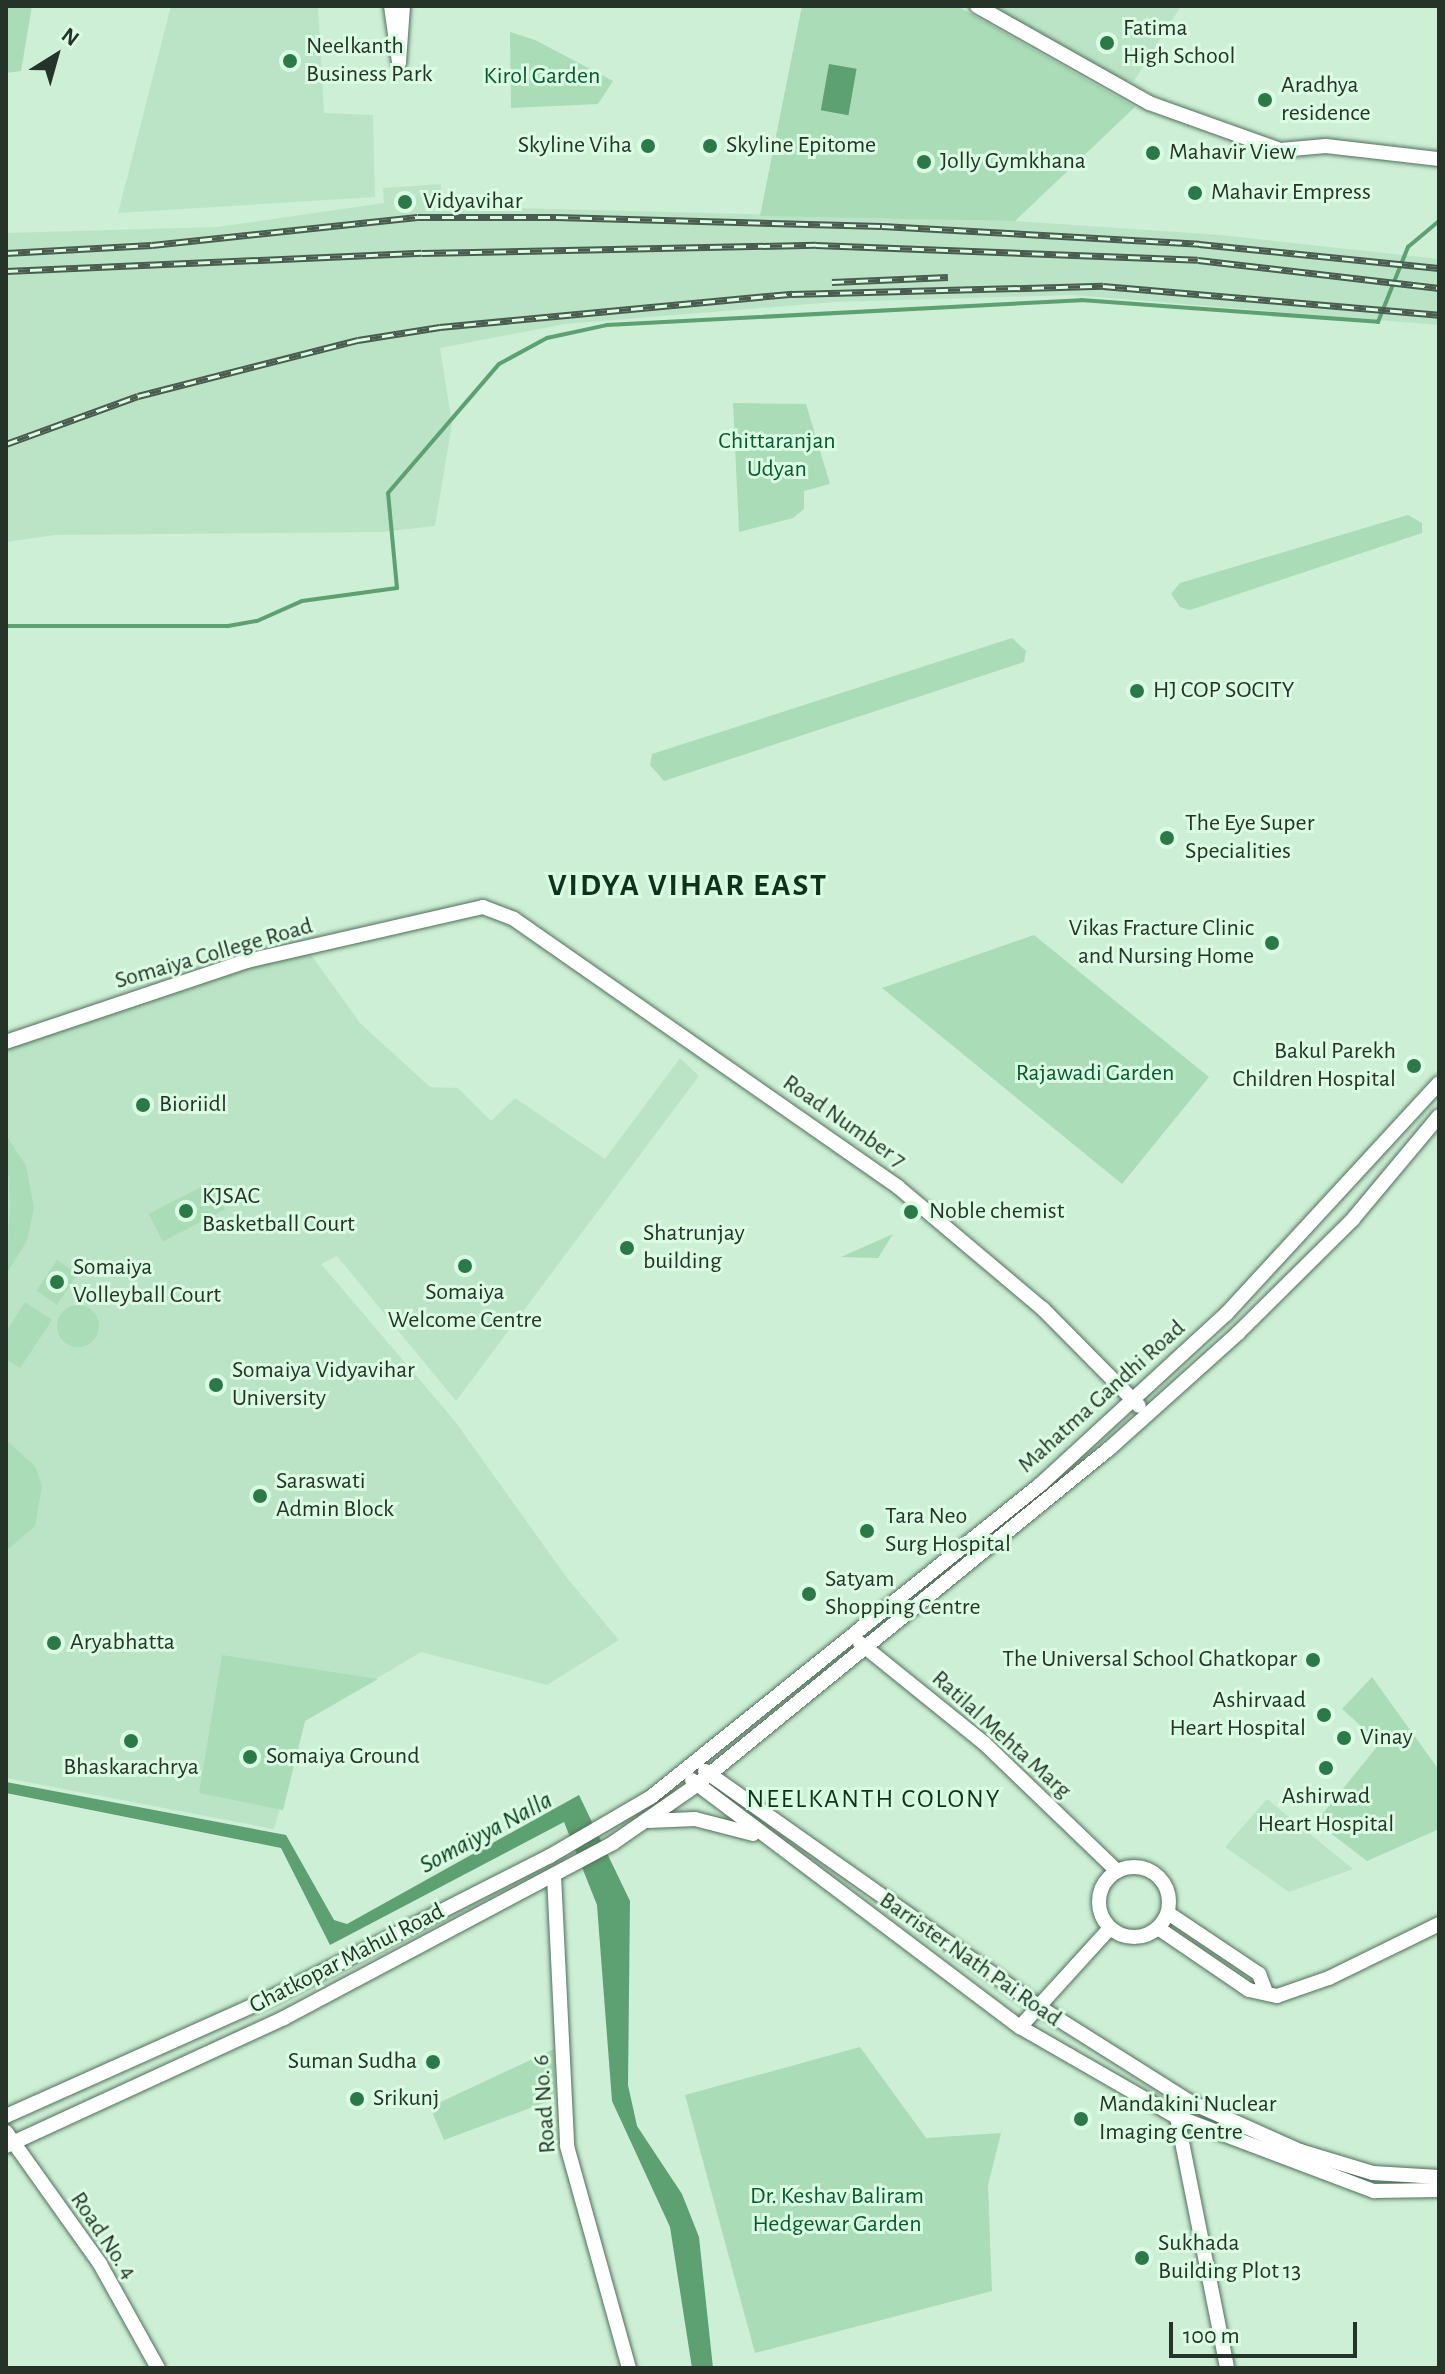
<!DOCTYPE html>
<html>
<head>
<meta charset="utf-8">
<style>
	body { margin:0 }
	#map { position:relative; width:1445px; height:2374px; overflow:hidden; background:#cdefd6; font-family:"Alegreya Sans",sans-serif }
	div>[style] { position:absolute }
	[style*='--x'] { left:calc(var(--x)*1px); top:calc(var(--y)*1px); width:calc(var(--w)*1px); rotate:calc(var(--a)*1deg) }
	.built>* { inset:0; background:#bbe4c6 }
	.green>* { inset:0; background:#aadcb8; transform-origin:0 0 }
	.round { border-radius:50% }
	.water>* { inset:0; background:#5da072; transform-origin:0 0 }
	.stream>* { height:4px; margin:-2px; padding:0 2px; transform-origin:2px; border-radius:2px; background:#5da072 }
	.roads { filter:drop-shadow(0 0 2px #506f59) drop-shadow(0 0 2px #506f59) }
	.minor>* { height:14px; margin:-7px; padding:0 7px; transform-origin:7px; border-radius:7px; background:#fff }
	.minor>.ring { margin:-7px; padding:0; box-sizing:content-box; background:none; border:14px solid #fff; border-radius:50% }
	.rail>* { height:7px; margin-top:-3.5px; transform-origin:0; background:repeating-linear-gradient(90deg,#dafce3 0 12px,#4a5c4f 0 24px); box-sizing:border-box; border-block:2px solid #4a5c4f }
	.dots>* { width:22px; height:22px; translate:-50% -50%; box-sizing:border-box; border:4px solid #dafce3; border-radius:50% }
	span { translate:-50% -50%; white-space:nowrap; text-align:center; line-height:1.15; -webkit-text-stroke:6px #dafce3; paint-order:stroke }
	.poi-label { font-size:24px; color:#263329 }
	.left { translate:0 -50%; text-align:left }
	.right { translate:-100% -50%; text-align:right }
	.park-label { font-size:24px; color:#085a2e }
	.street-label { font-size:24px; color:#263329 }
	.neighbourhood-label { font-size:26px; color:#0e331c; letter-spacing:2px }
	.water-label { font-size:26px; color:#063d1e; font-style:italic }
	.district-label { font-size:32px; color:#0e331c; font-weight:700; letter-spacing:2px }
	.frame { position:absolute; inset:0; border:8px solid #263329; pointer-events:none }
	.north { position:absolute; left:16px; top:16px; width:80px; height:80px; -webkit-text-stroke:6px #dafce3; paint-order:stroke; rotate:37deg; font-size:22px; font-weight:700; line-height:32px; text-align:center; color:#263329 }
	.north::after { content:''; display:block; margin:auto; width:28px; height:36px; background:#263329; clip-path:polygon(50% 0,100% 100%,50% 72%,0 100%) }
	.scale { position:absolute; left:1169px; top:2322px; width:188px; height:36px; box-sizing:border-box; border:4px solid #263329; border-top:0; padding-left:10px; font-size:24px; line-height:28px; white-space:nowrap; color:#263329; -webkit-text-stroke:6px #dafce3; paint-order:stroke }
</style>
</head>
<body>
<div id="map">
	<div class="built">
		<i style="clip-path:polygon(171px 6px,318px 6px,324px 113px,373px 115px,375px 197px,118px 213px)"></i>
		<i style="clip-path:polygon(991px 6px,1181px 6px,1134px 81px,1121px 80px)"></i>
		<i style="clip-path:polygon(441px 184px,442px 206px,1015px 221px,1221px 235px,1439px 259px,1439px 325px,1073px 295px,835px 302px,565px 324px,440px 348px,452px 424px,435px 526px,381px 532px,55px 535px,6px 542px,6px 233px,217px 227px,384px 203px,383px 188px)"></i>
		<i style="clip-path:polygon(309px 952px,360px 1023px,430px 1087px,458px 1088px,491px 1121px,515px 1098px,605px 1159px,680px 1058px,699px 1076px,456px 1401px,337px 1256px,321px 1264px,454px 1420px,567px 1578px,619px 1640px,547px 1685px,421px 1652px,305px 1721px,274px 1829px,6px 1778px,6px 1045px,247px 965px)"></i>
		<i style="clip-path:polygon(1267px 1799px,1353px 1869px,1289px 1892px,1225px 1847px)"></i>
	</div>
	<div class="green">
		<i style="clip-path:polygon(6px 6px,32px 6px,21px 71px,6px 73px)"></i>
		<i style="clip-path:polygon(802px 6px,957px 6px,1135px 107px,1015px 221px,760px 216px)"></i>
		<i style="clip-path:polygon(510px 32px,535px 40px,613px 81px,598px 104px,511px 108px)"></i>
		<i style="clip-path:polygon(733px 403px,806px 404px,830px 484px,804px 491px,804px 509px,793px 518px,739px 532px)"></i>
		<i style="clip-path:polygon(1408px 515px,1422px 523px,1422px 533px,1190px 610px,1180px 607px,1171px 594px,1180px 583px)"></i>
		<i style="clip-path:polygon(1012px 638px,1026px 651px,1024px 662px,664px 781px,650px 765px,652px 754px)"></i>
		<i style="clip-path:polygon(1034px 935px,1209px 1077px,1122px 1184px,882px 988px)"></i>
		<i style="clip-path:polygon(6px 1135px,26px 1166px,34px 1208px,27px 1241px,6px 1274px,10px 1206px)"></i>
		<i style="left:211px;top:1182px;width:31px;height:70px;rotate:63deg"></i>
		<i style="clip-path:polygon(893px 1234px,878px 1258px,841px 1257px)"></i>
		<i style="left:57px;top:1260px;width:25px;height:37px;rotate:34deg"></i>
		<i style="clip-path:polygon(25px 1302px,52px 1320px,20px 1368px,6px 1359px,6px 1332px)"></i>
		<i class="round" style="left:57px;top:1305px;width:42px;height:42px"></i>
		<i style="clip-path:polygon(6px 1440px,35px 1466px,42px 1486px,35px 1526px,6px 1551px)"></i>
		<i style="clip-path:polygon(222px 1655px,378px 1679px,305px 1721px,283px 1810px,199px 1793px)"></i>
		<i style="clip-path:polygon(1372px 1677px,1439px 1770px,1439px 1829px,1367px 1861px,1316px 1822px,1380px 1743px,1342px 1709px)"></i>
		<i style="clip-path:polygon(860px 2047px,926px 2138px,1001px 2133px,988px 2185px,992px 2291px,755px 2353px,685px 2095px)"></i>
		<i style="clip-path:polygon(554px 2049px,555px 2099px,444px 2140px,430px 2107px)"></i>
	</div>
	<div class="water">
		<i style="left:829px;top:64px;width:28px;height:47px;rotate:10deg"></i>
		<i style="clip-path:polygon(6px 1782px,286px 1835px,334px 1920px,347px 1924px,579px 1795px,630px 1901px,628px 2085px,637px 2126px,682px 2194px,699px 2237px,713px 2368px,692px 2368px,670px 2227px,612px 2101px,597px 1905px,564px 1822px,330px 1945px,281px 1848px,6px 1793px)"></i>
	</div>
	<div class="stream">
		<i style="--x:6;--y:626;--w:222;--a:0"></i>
		<i style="--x:228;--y:626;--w:29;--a:-10"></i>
		<i style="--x:257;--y:621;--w:49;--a:-24"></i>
		<i style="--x:302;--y:601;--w:96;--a:-7.8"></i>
		<i style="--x:397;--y:588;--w:95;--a:-95.4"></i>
		<i style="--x:388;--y:493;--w:170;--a:-49.3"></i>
		<i style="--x:499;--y:364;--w:55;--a:-28.4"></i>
		<i style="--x:547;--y:338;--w:61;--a:-12.2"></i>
		<i style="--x:607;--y:325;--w:475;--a:-3"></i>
		<i style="--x:1081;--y:300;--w:298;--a:4.2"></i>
		<i style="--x:1378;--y:322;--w:81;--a:-68.2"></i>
		<i style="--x:1408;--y:247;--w:40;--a:-40"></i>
	</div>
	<div class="roads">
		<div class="minor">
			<i style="--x:391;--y:6;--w:57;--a:81.9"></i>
			<i style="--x:977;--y:6;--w:197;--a:29.4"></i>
			<i style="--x:1149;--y:103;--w:139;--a:19.7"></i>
			<i style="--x:1280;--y:150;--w:46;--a:-5"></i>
			<i style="--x:1326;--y:146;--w:114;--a:6.6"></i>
			<i style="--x:399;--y:62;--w:56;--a:-85.9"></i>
			<i style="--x:6;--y:1042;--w:254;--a:-18.6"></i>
			<i style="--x:247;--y:961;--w:242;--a:-12.9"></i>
			<i style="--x:483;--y:907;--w:33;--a:21"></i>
			<i style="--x:514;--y:919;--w:468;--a:34.9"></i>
			<i style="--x:898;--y:1187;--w:189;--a:40.1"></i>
			<i style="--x:1043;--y:1309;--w:136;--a:45.3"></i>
			<i style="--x:860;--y:1643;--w:159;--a:38.9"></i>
			<i style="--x:984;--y:1743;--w:185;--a:43.9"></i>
			<i style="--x:705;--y:1771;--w:409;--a:35.2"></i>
			<i style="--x:1039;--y:2007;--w:176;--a:32.2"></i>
			<i style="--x:1188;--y:2101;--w:123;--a:24.1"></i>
			<i style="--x:1300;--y:2151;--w:76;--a:16.8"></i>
			<i style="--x:1373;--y:2173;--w:66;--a:3.5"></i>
			<i style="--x:692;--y:1780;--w:411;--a:37"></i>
			<i style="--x:1020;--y:2027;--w:179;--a:29.9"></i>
			<i style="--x:1175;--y:2116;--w:213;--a:20.7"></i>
			<i style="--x:1374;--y:2191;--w:65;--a:-0.9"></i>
			<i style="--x:648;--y:1821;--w:47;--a:-2.4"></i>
			<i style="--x:695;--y:1819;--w:60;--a:14.5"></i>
			<i class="ring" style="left:1099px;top:1867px;width:56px;height:56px"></i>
			<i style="--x:554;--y:1876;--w:270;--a:87.2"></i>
			<i style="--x:567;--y:2146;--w:230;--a:74.4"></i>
			<i style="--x:1168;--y:1913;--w:110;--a:33.8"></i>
			<i style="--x:1259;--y:1974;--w:17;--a:69"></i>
			<i style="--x:1158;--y:1928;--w:110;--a:34.3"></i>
			<i style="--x:1249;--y:1990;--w:29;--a:12"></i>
			<i style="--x:1277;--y:1996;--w:55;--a:-19.1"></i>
			<i style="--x:1329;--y:1978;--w:123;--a:-26.1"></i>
			<i style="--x:1020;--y:2027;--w:134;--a:-47.7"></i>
			<i style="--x:1176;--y:2112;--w:261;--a:78.7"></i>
			<i style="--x:6;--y:2116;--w:294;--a:-24.1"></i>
			<i style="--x:274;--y:1996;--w:309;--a:-26.9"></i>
			<i style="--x:550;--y:1856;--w:117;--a:-30.3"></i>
			<i style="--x:651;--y:1797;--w:500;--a:-38.75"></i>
			<i style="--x:1041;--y:1484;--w:251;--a:-42.6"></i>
			<i style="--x:1226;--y:1314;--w:314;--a:-47.3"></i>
			<i style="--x:6;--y:2132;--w:162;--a:54.5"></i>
			<i style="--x:100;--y:2264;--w:119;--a:60.9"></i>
			<i style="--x:6;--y:2146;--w:306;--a:-24.7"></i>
			<i style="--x:284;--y:2018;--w:373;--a:-28"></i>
			<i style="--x:613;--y:1843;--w:100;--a:-34.8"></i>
			<i style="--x:695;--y:1786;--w:535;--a:-39.16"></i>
			<i style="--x:1110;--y:1448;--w:172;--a:-41.9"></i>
			<i style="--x:1238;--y:1333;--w:162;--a:-44.7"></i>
			<i style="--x:1353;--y:1219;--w:134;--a:-50.1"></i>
		</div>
	</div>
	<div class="rail">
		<i style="--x:6;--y:253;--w:146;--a:-3.1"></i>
		<i style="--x:152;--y:245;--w:267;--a:-6"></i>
		<i style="--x:418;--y:217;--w:138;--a:0"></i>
		<i style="--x:556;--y:217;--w:326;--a:1.6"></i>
		<i style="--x:882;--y:226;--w:318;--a:3.2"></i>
		<i style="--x:1199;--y:244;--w:241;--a:5.7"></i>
		<i style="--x:6;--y:271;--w:416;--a:-2.5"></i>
		<i style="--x:422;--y:253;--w:394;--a:-1.2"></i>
		<i style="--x:816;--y:245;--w:382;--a:2.2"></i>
		<i style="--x:1198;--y:260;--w:243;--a:6.6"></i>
		<i style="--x:832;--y:282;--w:116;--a:-2.5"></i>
		<i style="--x:6;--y:444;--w:140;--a:-20"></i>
		<i style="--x:138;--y:396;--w:227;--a:-14.3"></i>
		<i style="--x:358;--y:340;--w:83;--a:-9"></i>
		<i style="--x:440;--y:327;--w:354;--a:-5.4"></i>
		<i style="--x:792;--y:294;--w:311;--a:-1.5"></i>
		<i style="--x:1103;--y:286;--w:337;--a:4.9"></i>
	</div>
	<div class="dots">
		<i style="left:1107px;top:43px;background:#2b7949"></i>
		<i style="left:290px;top:61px;background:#2b7949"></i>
		<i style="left:1265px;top:100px;background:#2b7949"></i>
		<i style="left:648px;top:146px;background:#2b7949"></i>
		<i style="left:710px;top:146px;background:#2b7949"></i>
		<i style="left:1153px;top:153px;background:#2b7949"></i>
		<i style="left:924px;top:162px;background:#2b7949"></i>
		<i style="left:1195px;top:193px;background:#2b7949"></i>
		<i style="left:405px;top:202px;background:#2b7949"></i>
		<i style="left:1137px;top:691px;background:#2b7949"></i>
		<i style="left:1167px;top:838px;background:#2b7949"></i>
		<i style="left:1272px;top:943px;background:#2b7949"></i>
		<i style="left:1414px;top:1066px;background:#2b7949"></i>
		<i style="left:143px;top:1105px;background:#2b7949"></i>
		<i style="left:186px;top:1211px;background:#2b7949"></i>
		<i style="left:911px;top:1212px;background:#2b7949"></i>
		<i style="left:627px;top:1248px;background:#2b7949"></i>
		<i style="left:465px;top:1266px;background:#2b7949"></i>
		<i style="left:57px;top:1282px;background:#2b7949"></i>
		<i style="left:216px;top:1385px;background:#2b7949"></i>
		<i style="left:260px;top:1496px;background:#2b7949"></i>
		<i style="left:867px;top:1531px;background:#2b7949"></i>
		<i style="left:809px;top:1594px;background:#2b7949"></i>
		<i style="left:54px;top:1643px;background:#2b7949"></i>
		<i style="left:1313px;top:1660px;background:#2b7949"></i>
		<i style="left:1324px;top:1715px;background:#2b7949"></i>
		<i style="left:1344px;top:1738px;background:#2b7949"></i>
		<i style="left:131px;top:1741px;background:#2b7949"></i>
		<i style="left:250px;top:1757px;background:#2b7949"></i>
		<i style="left:1326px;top:1768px;background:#2b7949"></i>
		<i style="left:433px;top:2062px;background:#2b7949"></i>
		<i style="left:357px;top:2099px;background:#2b7949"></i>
		<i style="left:1081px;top:2119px;background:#2b7949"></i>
		<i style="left:1142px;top:2258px;background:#2b7949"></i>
	</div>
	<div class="poi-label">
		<span class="left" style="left:1123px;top:43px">Fatima<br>High School</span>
		<span class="left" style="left:306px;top:61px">Neelkanth<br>Business Park</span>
		<span class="left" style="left:1281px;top:100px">Aradhya<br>residence</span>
		<span class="right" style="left:632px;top:146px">Skyline Viha</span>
		<span class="left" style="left:726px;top:146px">Skyline Epitome</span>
		<span class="left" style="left:1169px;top:153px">Mahavir View</span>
		<span class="left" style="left:940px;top:162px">Jolly Gymkhana</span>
		<span class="left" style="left:1211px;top:193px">Mahavir Empress</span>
		<span class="left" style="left:423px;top:202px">Vidyavihar</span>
		<span class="left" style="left:1153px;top:691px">HJ COP SOCITY</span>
		<span class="left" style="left:1185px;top:838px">The Eye Super<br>Specialities</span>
		<span class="right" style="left:1254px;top:943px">Vikas Fracture Clinic<br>and Nursing Home</span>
		<span class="right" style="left:1396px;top:1066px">Bakul Parekh<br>Children Hospital</span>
		<span class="left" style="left:159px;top:1105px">Bioriidl</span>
		<span class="left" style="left:202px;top:1211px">KJSAC<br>Basketball Court</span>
		<span class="left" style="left:929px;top:1212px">Noble chemist</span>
		<span class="left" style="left:643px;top:1248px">Shatrunjay<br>building</span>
		<span class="left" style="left:73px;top:1282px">Somaiya<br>Volleyball Court</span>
		<span style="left:465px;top:1307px">Somaiya<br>Welcome Centre</span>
		<span class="left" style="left:232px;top:1385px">Somaiya Vidyavihar<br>University</span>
		<span class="left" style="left:276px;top:1496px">Saraswati<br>Admin Block</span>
		<span class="left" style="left:885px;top:1531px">Tara Neo<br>Surg Hospital</span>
		<span class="left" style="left:825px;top:1594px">Satyam<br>Shopping Centre</span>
		<span class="left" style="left:70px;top:1643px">Aryabhatta</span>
		<span class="right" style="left:1297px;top:1660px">The Universal School Ghatkopar</span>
		<span class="right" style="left:1306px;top:1715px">Ashirvaad<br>Heart Hospital</span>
		<span class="left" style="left:1360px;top:1738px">Vinay</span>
		<span class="left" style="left:266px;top:1757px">Somaiya Ground</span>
		<span style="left:131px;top:1768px">Bhaskarachrya</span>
		<span style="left:1326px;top:1811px">Ashirwad<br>Heart Hospital</span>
		<span class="right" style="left:417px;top:2062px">Suman Sudha</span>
		<span class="left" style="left:373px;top:2099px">Srikunj</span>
		<span class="left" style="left:1099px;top:2119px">Mandakini Nuclear<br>Imaging Centre</span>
		<span class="left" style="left:1158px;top:2258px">Sukhada<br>Building Plot 13</span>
	</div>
	<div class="park-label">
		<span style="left:542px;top:77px">Kirol Garden</span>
		<span style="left:777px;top:456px">Chittaranjan<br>Udyan</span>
		<span style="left:1095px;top:1074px">Rajawadi Garden</span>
		<span style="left:837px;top:2211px">Dr. Keshav Baliram<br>Hedgewar Garden</span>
	</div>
	<div class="street-label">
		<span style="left:214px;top:954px;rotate:-16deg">Somaiya College Road</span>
		<span style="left:844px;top:1122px;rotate:35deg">Road Number 7</span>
		<span style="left:1102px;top:1397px;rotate:-42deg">Mahatma Gandhi Road</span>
		<span style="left:1001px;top:1735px;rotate:42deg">Ratilal Mehta Marg</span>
		<span style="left:347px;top:1959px;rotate:-27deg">Ghatkopar Mahul Road</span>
		<span style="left:970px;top:1960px;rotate:35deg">Barrister Nath Pai Road</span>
		<span style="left:545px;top:2104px;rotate:-94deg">Road No. 6</span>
		<span style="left:103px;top:2236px;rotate:56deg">Road No. 4</span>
	</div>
	<div class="neighbourhood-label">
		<span style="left:874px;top:1800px">NEELKANTH COLONY</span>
	</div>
	<div class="water-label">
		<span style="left:486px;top:1833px;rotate:-28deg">Somaiyya Nalla</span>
	</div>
	<div class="district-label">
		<span style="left:688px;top:885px">VIDYA VIHAR EAST</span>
	</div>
	<div class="frame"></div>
	<div class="north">N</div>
	<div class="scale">100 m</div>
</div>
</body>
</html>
